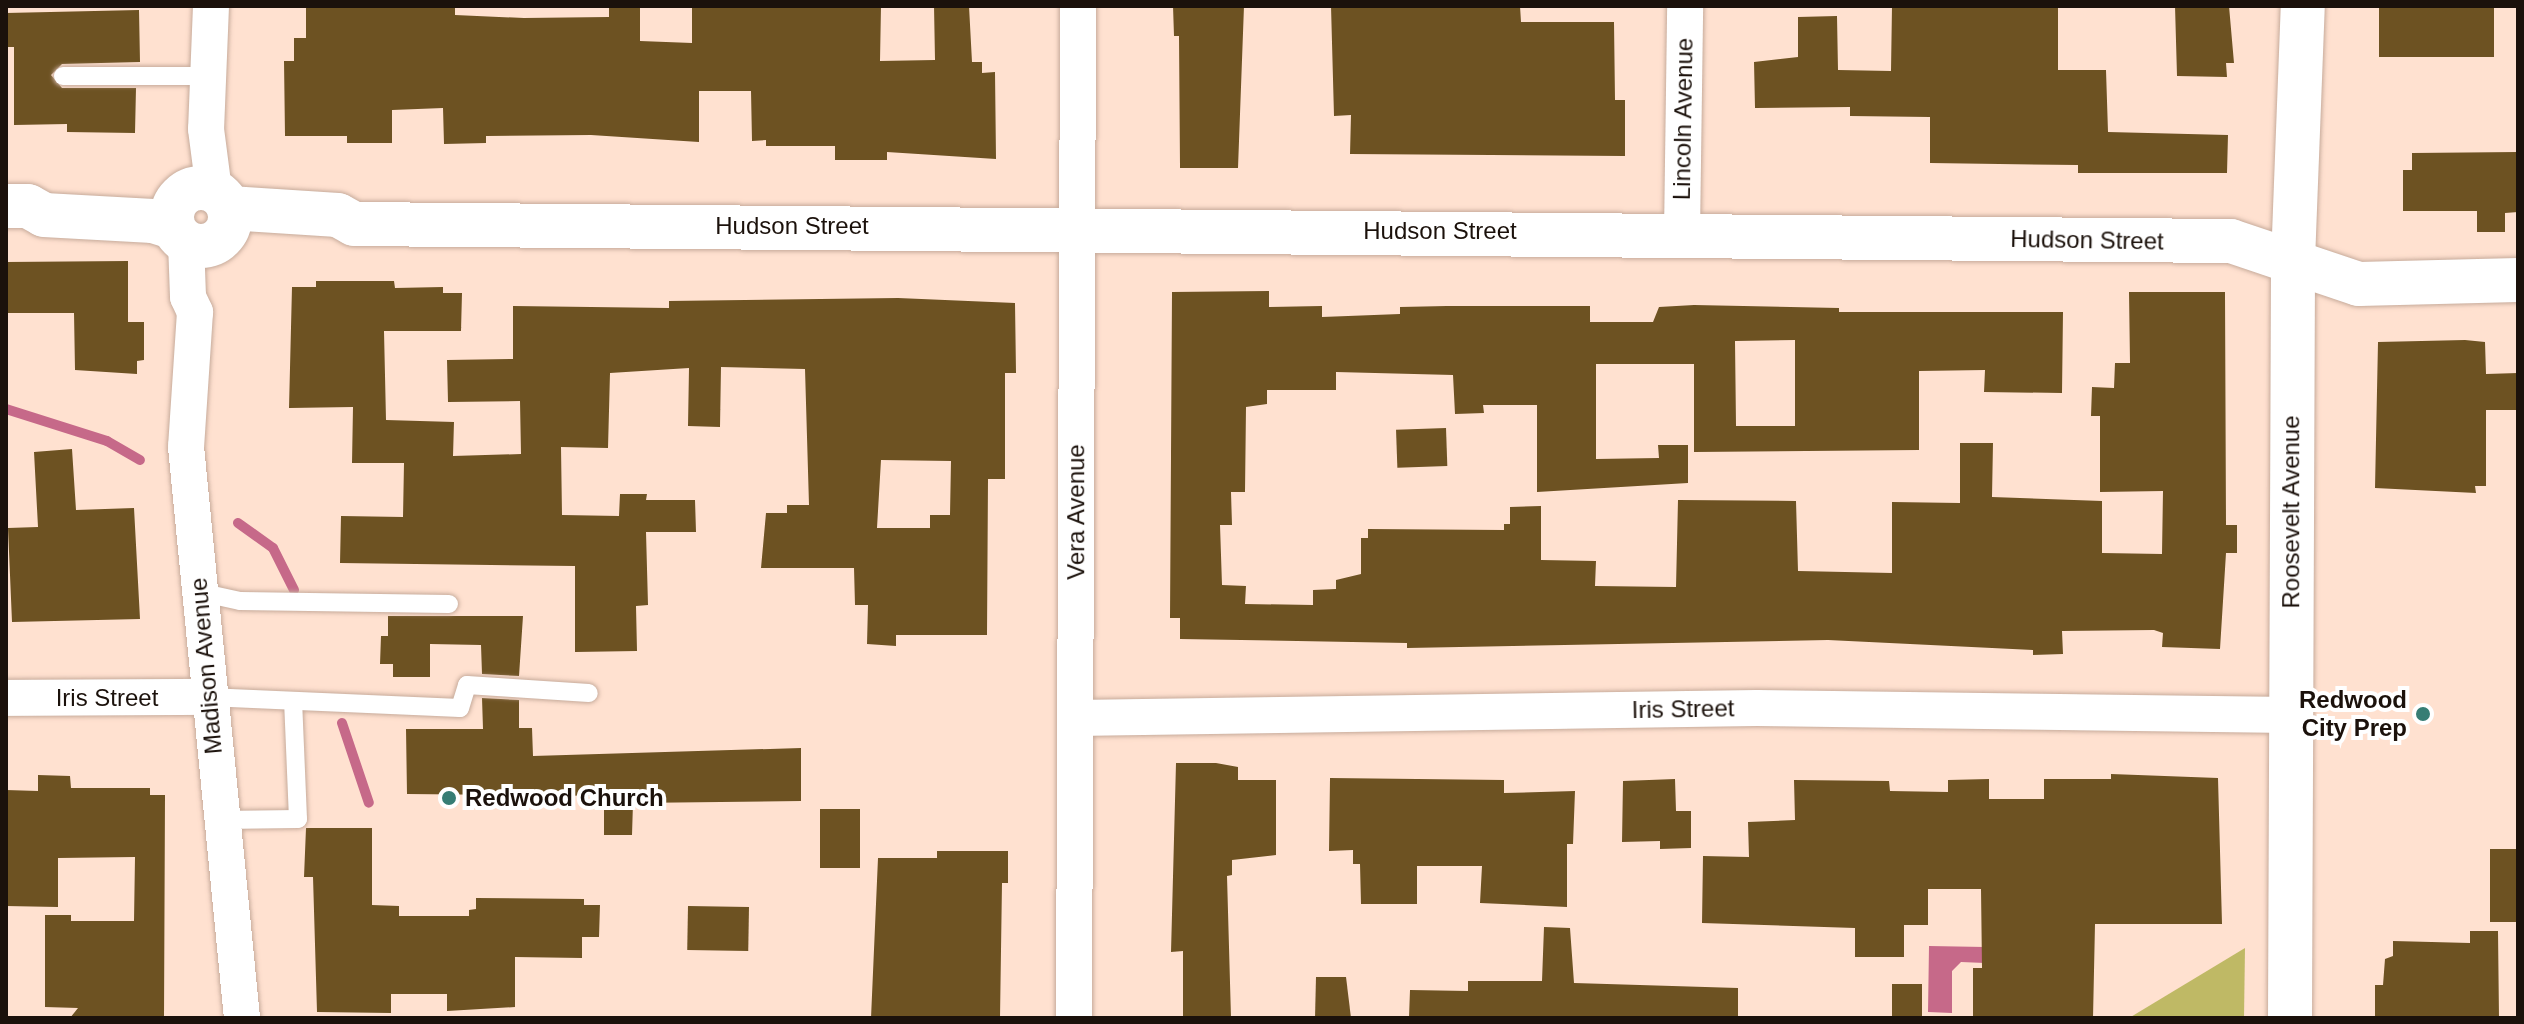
<!DOCTYPE html>
<html>
<head>
<meta charset="utf-8">
<style>
	body { margin:0 }
	#map { position:relative; width:2524px; height:1024px; overflow:hidden; background:#ffe1d0; font-family:Arial,sans-serif }
	div>[style] { position:absolute }
	[style*='--x'] { left:calc(var(--x)*1px); top:calc(var(--y)*1px); width:calc(var(--w)*1px); rotate:calc(var(--a)*1deg) }
	.green>* { inset:0; background:#bfb965 }
	.water>* { inset:0; background:#c66989 }
	.stream>* { height:10px; margin:-5px; padding:0 5px; transform-origin:5px; border-radius:5px; background:#c66989 }
	.building>* { inset:0; background:#6d5222; transform-origin:0 0 }
	.roads { filter:drop-shadow(0 0 2px #c7ab9b) drop-shadow(0 0 2px #c7ab9b) }
	.service>* { height:18px; margin:-9px; padding:0 9px; transform-origin:9px; border-radius:9px; background:#fff }
	.minor>* { height:36px; margin:-18px; padding:0 18px; transform-origin:18px; border-radius:18px; background:#fff }
	.tertiary>* { height:44px; margin:-22px; padding:0 22px; transform-origin:22px; border-radius:22px; background:#fff }
	.tertiary>.ring { margin:-22px; padding:0; box-sizing:content-box; background:none; border:44px solid #fff; border-radius:50% }
	.dots>* { width:22px; height:22px; translate:-50% -50%; box-sizing:border-box; border:4px solid #fff; border-radius:50% }
	span { translate:-50% -50%; white-space:nowrap; text-align:center; line-height:1.15; -webkit-text-stroke:8px #fff; paint-order:stroke }
	.street-label { font-size:24px; color:#1b110b }
	.poi-label { font-size:24px; color:#1b110b; font-weight:700 }
	.right { translate:-100% -50%; text-align:right }
	.left { translate:0 -50%; text-align:left }
	.frame { position:absolute; inset:0; border:8px solid #1b110b; pointer-events:none }
</style>
</head>
<body>
<div id="map">
	<div class="green">
		<i style="clip-path:polygon(2245px 948px,2244px 1018px,2129px 1018px)"></i>
	</div>
	<div class="water">
		<i style="clip-path:polygon(1929px 946px,1985px 947px,1985px 963px,1961px 962px,1952px 971px,1952px 1013px,1928px 1012px)"></i>
	</div>
	<div class="stream">
		<i style="--x:6;--y:409;--w:106;--a:17.6"></i>
		<i style="--x:107;--y:441;--w:38;--a:30"></i>
		<i style="--x:238;--y:523;--w:43;--a:35.5"></i>
		<i style="--x:273;--y:548;--w:47;--a:63.4"></i>
		<i style="--x:342;--y:723;--w:84;--a:71.4"></i>
	</div>
	<div class="building">
		<i style="clip-path:polygon(306px 6px,455px 6px,455px 15px,524px 18px,609px 17px,609px 6px,640px 6px,640px 41px,692px 43px,692px 6px,881px 6px,880px 61px,935px 60px,934px 6px,969px 6px,972px 62px,982px 62px,982px 73px,995px 72px,996px 159px,887px 152px,887px 160px,835px 160px,835px 146px,766px 146px,766px 140px,752px 141px,751px 91px,699px 91px,699px 142px,591px 135px,486px 136px,486px 143px,444px 144px,443px 108px,392px 110px,392px 143px,347px 143px,347px 136px,285px 136px,284px 61px,294px 61px,294px 38px,306px 38px)"></i>
		<i style="clip-path:polygon(1173px 6px,1244px 6px,1238px 168px,1180px 168px,1179px 36px,1174px 36px)"></i>
		<i style="clip-path:polygon(1331px 6px,1520px 6px,1521px 22px,1614px 22px,1615px 100px,1625px 100px,1625px 156px,1350px 154px,1351px 115px,1334px 116px)"></i>
		<i style="clip-path:polygon(1892px 6px,2058px 6px,2058px 70px,2106px 70px,2108px 132px,2228px 135px,2227px 173px,2078px 173px,2078px 165px,1930px 163px,1930px 117px,1850px 116px,1850px 107px,1755px 108px,1754px 62px,1798px 57px,1798px 17px,1837px 16px,1838px 70px,1891px 71px)"></i>
		<i style="clip-path:polygon(2175px 6px,2229px 6px,2234px 63px,2226px 63px,2227px 77px,2177px 76px)"></i>
		<i style="left:2379px;top:6px;width:115px;height:51px"></i>
		<i style="clip-path:polygon(139px 10px,140px 62px,62px 64px,51px 75px,62px 88px,136px 88px,135px 133px,67px 132px,67px 124px,14px 125px,14px 47px,6px 47px,6px 13px)"></i>
		<i style="clip-path:polygon(2518px 152px,2518px 212px,2505px 213px,2505px 232px,2477px 232px,2477px 211px,2403px 211px,2403px 170px,2412px 170px,2412px 153px)"></i>
		<i style="clip-path:polygon(128px 261px,128px 322px,144px 322px,144px 360px,137px 361px,137px 374px,75px 370px,74px 313px,6px 313px,6px 262px)"></i>
		<i style="clip-path:polygon(evenodd,316px 281px,394px 281px,395px 288px,443px 287px,443px 293px,462px 293px,461px 331px,384px 331px,386px 420px,454px 422px,453px 456px,521px 454px,520px 401px,448px 402px,447px 360px,513px 359px,513px 306px,669px 308px,669px 301px,898px 298px,1015px 303px,1016px 373px,1005px 373px,1005px 479px,988px 479px,987px 635px,896px 635px,896px 646px,867px 644px,868px 605px,855px 605px,854px 568px,761px 568px,766px 513px,787px 513px,787px 505px,809px 505px,805px 369px,721px 367px,720px 427px,688px 426px,689px 368px,610px 373px,608px 448px,561px 447px,562px 515px,619px 516px,620px 494px,647px 494px,646px 500px,695px 500px,696px 532px,646px 532px,648px 605px,636px 606px,637px 651px,575px 652px,575px 566px,340px 563px,341px 516px,403px 517px,404px 463px,352px 463px,353px 407px,289px 408px,292px 287px,316px 287px,316px 281px,881px 460px,951px 461px,950px 515px,930px 515px,930px 528px,877px 528px,881px 460px)"></i>
		<i style="clip-path:polygon(evenodd,1269px 291px,1269px 307px,1322px 306px,1322px 317px,1400px 314px,1400px 307px,1447px 306px,1590px 306px,1590px 322px,1653px 322px,1659px 307px,1694px 305px,1839px 308px,1839px 312px,2063px 312px,2062px 393px,1984px 392px,1985px 370px,1919px 371px,1919px 450px,1694px 452px,1694px 364px,1596px 364px,1596px 459px,1659px 458px,1658px 445px,1688px 445px,1688px 483px,1537px 492px,1537px 405px,1483px 405px,1484px 413px,1455px 414px,1453px 375px,1336px 372px,1336px 390px,1267px 390px,1267px 404px,1246px 407px,1245px 492px,1231px 492px,1232px 525px,1220px 525px,1222px 585px,1246px 586px,1245px 604px,1313px 605px,1313px 590px,1336px 589px,1336px 580px,1361px 574px,1361px 538px,1368px 538px,1368px 529px,1504px 530px,1504px 524px,1510px 524px,1510px 507px,1541px 506px,1541px 560px,1596px 561px,1595px 586px,1676px 587px,1678px 500px,1796px 501px,1798px 571px,1892px 573px,1892px 502px,1960px 503px,1960px 443px,1993px 443px,1992px 497px,2102px 501px,2102px 553px,2162px 554px,2163px 491px,2100px 492px,2100px 416px,2091px 416px,2092px 387px,2114px 388px,2115px 363px,2130px 363px,2129px 292px,2225px 292px,2226px 525px,2237px 525px,2237px 553px,2226px 553px,2220px 649px,2162px 647px,2163px 633px,2154px 630px,2062px 631px,2063px 654px,2033px 655px,2033px 650px,1828px 640px,1407px 648px,1407px 643px,1180px 639px,1180px 618px,1170px 618px,1172px 292px,1269px 291px,1795px 340px,1795px 426px,1736px 426px,1735px 341px,1795px 340px)"></i>
		<i style="clip-path:polygon(2465px 340px,2485px 342px,2486px 374px,2518px 373px,2518px 410px,2486px 410px,2486px 486px,2475px 486px,2476px 493px,2375px 488px,2378px 342px)"></i>
		<i style="left:1446px;top:428px;width:38px;height:50px;rotate:88deg"></i>
		<i style="clip-path:polygon(72px 449px,76px 510px,134px 508px,140px 619px,12px 622px,8px 528px,38px 527px,34px 452px)"></i>
		<i style="clip-path:polygon(388px 616px,523px 616px,519px 676px,482px 674px,481px 645px,430px 644px,430px 677px,393px 677px,393px 664px,380px 664px,381px 636px,388px 636px)"></i>
		<i style="clip-path:polygon(482px 698px,519px 700px,519px 728px,532px 728px,533px 756px,801px 748px,801px 801px,633px 803px,632px 835px,604px 835px,604px 796px,407px 794px,406px 729px,483px 729px)"></i>
		<i style="clip-path:polygon(1176px 763px,1216px 763px,1238px 767px,1238px 780px,1276px 780px,1276px 855px,1232px 860px,1232px 875px,1227px 876px,1231px 1018px,1183px 1018px,1183px 951px,1171px 952px)"></i>
		<i style="clip-path:polygon(2111px 774px,2218px 778px,2222px 924px,2095px 924px,2093px 1018px,1973px 1018px,1973px 968px,1982px 968px,1981px 889px,1928px 889px,1928px 925px,1904px 925px,1904px 957px,1855px 957px,1855px 928px,1702px 923px,1703px 856px,1749px 857px,1748px 822px,1795px 820px,1794px 780px,1889px 781px,1890px 791px,1948px 792px,1948px 780px,1989px 779px,1989px 799px,2044px 799px,2044px 779px,2111px 779px)"></i>
		<i style="clip-path:polygon(38px 775px,70px 776px,71px 788px,150px 788px,150px 795px,165px 795px,164px 1018px,70px 1018px,78px 1008px,45px 1007px,45px 915px,71px 915px,71px 921px,134px 921px,135px 857px,58px 858px,58px 907px,6px 906px,6px 790px,38px 791px)"></i>
		<i style="clip-path:polygon(1330px 778px,1504px 780px,1504px 793px,1575px 791px,1573px 844px,1567px 844px,1567px 907px,1480px 903px,1482px 866px,1417px 866px,1417px 904px,1361px 904px,1360px 864px,1353px 864px,1353px 850px,1329px 851px)"></i>
		<i style="clip-path:polygon(1675px 779px,1676px 811px,1691px 811px,1691px 848px,1660px 849px,1660px 841px,1622px 842px,1623px 781px)"></i>
		<i style="left:820px;top:809px;width:40px;height:59px"></i>
		<i style="clip-path:polygon(306px 828px,372px 828px,372px 905px,399px 906px,399px 916px,469px 916px,469px 910px,476px 909px,476px 898px,584px 899px,584px 905px,600px 905px,599px 937px,582px 937px,582px 958px,515px 957px,515px 1007px,447px 1011px,447px 994px,391px 994px,391px 1013px,317px 1012px,313px 877px,304px 877px)"></i>
		<i style="left:2490px;top:849px;width:28px;height:73px"></i>
		<i style="clip-path:polygon(937px 851px,1008px 851px,1008px 883px,1002px 883px,1000px 1018px,871px 1018px,878px 858px,937px 858px)"></i>
		<i style="left:688px;top:906px;width:61px;height:44px;rotate:1deg"></i>
		<i style="clip-path:polygon(1544px 927px,1570px 928px,1574px 983px,1738px 988px,1738px 1018px,1409px 1018px,1410px 990px,1468px 991px,1468px 981px,1542px 981px)"></i>
		<i style="clip-path:polygon(2470px 931px,2498px 931px,2499px 1018px,2375px 1018px,2375px 985px,2383px 985px,2385px 959px,2393px 956px,2393px 941px,2470px 943px)"></i>
		<i style="clip-path:polygon(1316px 977px,1346px 977px,1351px 1018px,1315px 1018px)"></i>
		<i style="left:1892px;top:984px;width:30px;height:34px"></i>
	</div>
	<div class="roads">
		<div class="service">
			<i style="--x:63;--y:76;--w:144;--a:0"></i>
			<i style="--x:199;--y:592;--w:42;--a:12.4"></i>
			<i style="--x:240;--y:601;--w:209;--a:0.8"></i>
			<i style="--x:207;--y:697;--w:253;--a:2.5"></i>
			<i style="--x:460;--y:708;--w:24;--a:-73"></i>
			<i style="--x:467;--y:685;--w:122;--a:3.8"></i>
			<i style="--x:220;--y:820;--w:78;--a:-0.7"></i>
			<i style="--x:298;--y:819;--w:118;--a:-92.4"></i>
		</div>
		<div class="minor">
			<i style="--x:211;--y:6;--w:123;--a:92.3"></i>
			<i style="--x:206;--y:129;--w:63;--a:82.6"></i>
			<i style="--x:1682;--y:233;--w:227;--a:-89.2"></i>
			<i style="--x:186;--y:242;--w:55;--a:87.9"></i>
			<i style="--x:188;--y:297;--w:17;--a:65"></i>
			<i style="--x:195;--y:312;--w:135;--a:93.8"></i>
			<i style="--x:186;--y:447;--w:574;--a:84.4"></i>
			<i style="--x:6;--y:698;--w:201;--a:-0.3"></i>
			<i style="--x:1075;--y:718;--w:682;--a:-0.84"></i>
			<i style="--x:1757;--y:708;--w:534;--a:0.75"></i>
			<i style="--x:1074;--y:1018;--w:1012;--a:-89.77"></i>
		</div>
		<div class="tertiary">
			<i class="ring" style="left:172px;top:188px;width:14px;height:14px"></i>
			<i style="--x:6;--y:206;--w:22;--a:0"></i>
			<i style="--x:28;--y:206;--w:18;--a:29"></i>
			<i style="--x:44;--y:215;--w:109;--a:3.2"></i>
			<i style="--x:153;--y:221;--w:21;--a:17"></i>
			<i style="--x:229;--y:208;--w:109;--a:3.7"></i>
			<i style="--x:338;--y:215;--w:18;--a:29"></i>
			<i style="--x:354;--y:224;--w:1877;--a:0.52"></i>
			<i style="--x:2231;--y:241;--w:135;--a:18.6"></i>
			<i style="--x:2359;--y:284;--w:159;--a:-1.4"></i>
			<i style="--x:2290;--y:1018;--w:757;--a:-89.77"></i>
			<i style="--x:2293;--y:261;--w:255;--a:-87.8"></i>
		</div>
	</div>
	<div class="dots">
		<i style="left:2423px;top:714px;background:#377d74"></i>
		<i style="left:449px;top:798px;background:#377d74"></i>
	</div>
	<div class="street-label">
		<span style="left:1683px;top:119px;rotate:-89deg">Lincoln Avenue</span>
		<span style="left:792px;top:226px">Hudson Street</span>
		<span style="left:1440px;top:231px">Hudson Street</span>
		<span style="left:2087px;top:240px;rotate:1deg">Hudson Street</span>
		<span style="left:1076px;top:512px;rotate:-90deg">Vera Avenue</span>
		<span style="left:2291px;top:512px;rotate:-90deg">Roosevelt Avenue</span>
		<span style="left:206px;top:666px;rotate:-95deg">Madison Avenue</span>
		<span style="left:107px;top:698px">Iris Street</span>
		<span style="left:1683px;top:709px;rotate:-1deg">Iris Street</span>
	</div>
	<div class="poi-label">
		<span class="right" style="left:2407px;top:714px">Redwood<br>City Prep</span>
		<span class="left" style="left:465px;top:798px">Redwood Church</span>
	</div>
	<div class="frame"></div>
</div>
</body>
</html>
